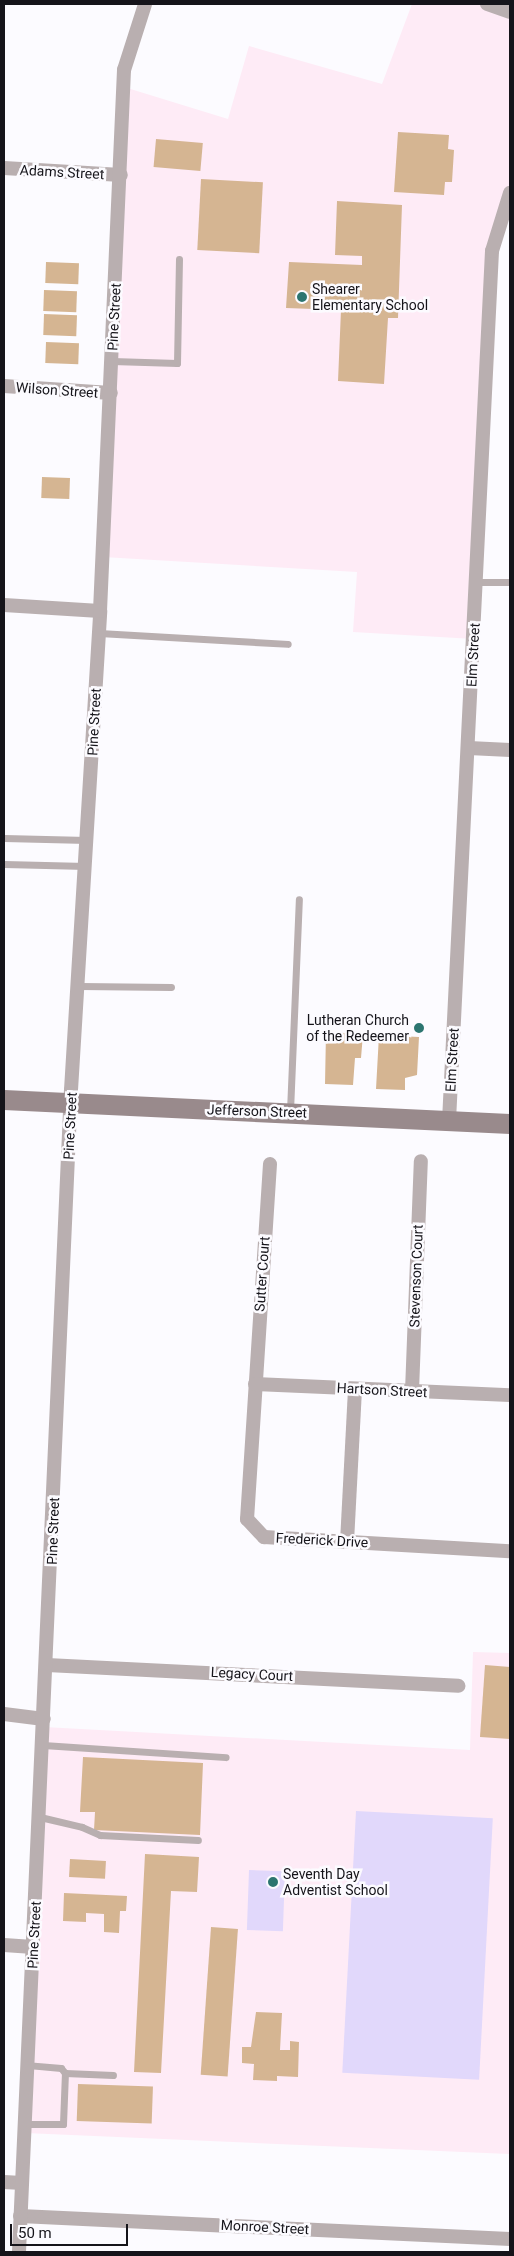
<!DOCTYPE html>
<html>
<head>
<meta charset="utf-8">
<style>
	body { margin:0 }
	#map { position:relative; width:514px; height:2256px; overflow:hidden; background:#fcfbff; font-family:Roboto,sans-serif }
	div>[style] { position:absolute }
	[style*='--x'] { left:calc(var(--x)*1px); top:calc(var(--y)*1px); width:calc(var(--w)*1px); rotate:calc(var(--a)*1deg) }
	.education>* { inset:0; background:#feebf6 }
	.green>* { inset:0; background:#e1d8fb; transform-origin:0 0 }
	.building>* { inset:0; background:#d5b592; transform-origin:0 0 }
	.lane>* { height:7px; margin:-3.5px; padding:0 3.5px; transform-origin:3.5px; border-radius:3.5px; background:#b9afb0 }
	.street>* { height:14px; margin:-7px; padding:0 7px; transform-origin:7px; border-radius:7px; background:#b9afb0 }
	.secondary>* { height:20px; margin:-10px; padding:0 10px; transform-origin:10px; border-radius:10px; background:#998a8c }
	.dots>* { width:14px; height:14px; translate:-50% -50%; box-sizing:border-box; border:2px solid #fcfbff; border-radius:50% }
	span { translate:-50% -50%; white-space:nowrap; text-align:center; line-height:1.15; -webkit-text-stroke:5px #fcfbff; paint-order:stroke }
	.street-label { font-size:14px; color:#15141a }
	.poi-label { font-size:14px; color:#15141a }
	.left { translate:0 -50%; text-align:left }
	.right { translate:-100% -50%; text-align:right }
	.frame { position:absolute; inset:0; border:5px solid #15141a; pointer-events:none }
	.scale { position:absolute; left:10px; top:2224px; width:118px; height:22px; box-sizing:border-box; border:2px solid #15141a; border-top:0; padding-left:6px; font-size:15px; line-height:18px; white-space:nowrap; color:#15141a; -webkit-text-stroke:4px #fcfbff; paint-order:stroke }
</style>
</head>
<body>
<div id="map">
	<div class="education">
		<i style="clip-path:polygon(412px 4px,487px 4px,510px 12px,510px 193px,492px 251px,474px 639px,353px 632px,357px 572px,103px 557px,124px 87px,228px 119px,249px 46px,382px 84px)"></i>
		<i style="clip-path:polygon(473px 1652px,510px 1653px,509px 2154px,25px 2133px,44px 1727px,470px 1750px)"></i>
	</div>
	<div class="green">
		<i style="left:356px;top:1811px;width:137px;height:262px;rotate:3deg"></i>
		<i style="left:249px;top:1870px;width:36px;height:60px;rotate:2deg"></i>
	</div>
	<div class="building">
		<i style="clip-path:polygon(398px 132px,449px 135px,448px 149px,454px 150px,452px 182px,445px 182px,444px 195px,394px 192px)"></i>
		<i style="left:156px;top:139px;width:47px;height:28px;rotate:5deg"></i>
		<i style="left:201px;top:179px;width:62px;height:71px;rotate:3deg"></i>
		<i style="clip-path:polygon(337px 201px,402px 205px,398px 318px,388px 318px,384px 384px,338px 381px,341px 310px,286px 308px,289px 262px,362px 265px,362px 256px,335px 255px)"></i>
		<i style="left:46px;top:262px;width:33px;height:21px;rotate:2deg"></i>
		<i style="left:44px;top:290px;width:33px;height:21px;rotate:2deg"></i>
		<i style="left:44px;top:314px;width:33px;height:21px;rotate:2deg"></i>
		<i style="left:46px;top:342px;width:33px;height:21px;rotate:2deg"></i>
		<i style="left:42px;top:477px;width:28px;height:21px;rotate:2deg"></i>
		<i style="clip-path:polygon(326px 1032px,363px 1034px,361px 1058px,355px 1058px,353px 1085px,325px 1084px)"></i>
		<i style="clip-path:polygon(379px 1035px,419px 1037px,417px 1075px,405px 1078px,405px 1090px,376px 1089px)"></i>
		<i style="clip-path:polygon(485px 1665px,510px 1667px,510px 1739px,480px 1737px)"></i>
		<i style="clip-path:polygon(83px 1757px,203px 1763px,200px 1835px,94px 1830px,95px 1812px,80px 1812px)"></i>
		<i style="clip-path:polygon(145px 1854px,199px 1857px,197px 1892px,171px 1891px,161px 2073px,134px 2072px)"></i>
		<i style="left:70px;top:1859px;width:36px;height:18px;rotate:3deg"></i>
		<i style="clip-path:polygon(64px 1893px,127px 1896px,126px 1911px,120px 1911px,119px 1933px,104px 1932px,104px 1914px,86px 1913px,86px 1922px,63px 1921px)"></i>
		<i style="left:211px;top:1927px;width:27px;height:148px;rotate:4deg"></i>
		<i style="clip-path:polygon(256px 2012px,282px 2013px,280px 2050px,290px 2050px,290px 2041px,299px 2042px,298px 2077px,277px 2076px,277px 2081px,253px 2080px,254px 2064px,242px 2063px,242px 2047px,251px 2047px)"></i>
		<i style="left:78px;top:2084px;width:75px;height:37px;rotate:2deg"></i>
	</div>
	<div class="lane">
		<i style="--x:112;--y:361;--w:65;--a:1.8"></i>
		<i style="--x:177;--y:363;--w:104;--a:-88.9"></i>
		<i style="--x:477;--y:582;--w:33;--a:0"></i>
		<i style="--x:99;--y:633;--w:189;--a:3.3"></i>
		<i style="--x:4;--y:838;--w:83;--a:1.4"></i>
		<i style="--x:4;--y:864;--w:82;--a:1.4"></i>
		<i style="--x:80;--y:986;--w:91;--a:0.6"></i>
		<i style="--x:290;--y:1111;--w:212;--a:-87.6"></i>
		<i style="--x:43;--y:1745;--w:183;--a:3.8"></i>
		<i style="--x:40;--y:1817;--w:43;--a:13.4"></i>
		<i style="--x:82;--y:1827;--w:20;--a:24"></i>
		<i style="--x:100;--y:1835;--w:98;--a:2.9"></i>
		<i style="--x:65;--y:2073;--w:48;--a:2.4"></i>
		<i style="--x:25;--y:2124;--w:38;--a:0"></i>
		<i style="--x:63;--y:2124;--w:51;--a:-87.8"></i>
		<i style="--x:65;--y:2073;--w:6;--a:-129"></i>
		<i style="--x:61;--y:2068;--w:33;--a:-175"></i>
	</div>
	<div class="street">
		<i style="--x:487;--y:4;--w:24;--a:19"></i>
		<i style="--x:4;--y:168;--w:117;--a:3.4"></i>
		<i style="--x:4;--y:386;--w:107;--a:3.7"></i>
		<i style="--x:4;--y:605;--w:96;--a:3.6"></i>
		<i style="--x:469;--y:748;--w:41;--a:2.8"></i>
		<i style="--x:449;--y:1121;--w:871;--a:-87.17"></i>
		<i style="--x:492;--y:251;--w:61;--a:-72.8"></i>
		<i style="--x:270;--y:1164;--w:356;--a:93.7"></i>
		<i style="--x:247;--y:1519;--w:25;--a:47"></i>
		<i style="--x:264;--y:1537;--w:246;--a:3.3"></i>
		<i style="--x:255;--y:1384;--w:255;--a:2.5"></i>
		<i style="--x:412;--y:1391;--w:230;--a:-87.8"></i>
		<i style="--x:347;--y:1542;--w:153;--a:-87"></i>
		<i style="--x:47;--y:1665;--w:412;--a:2.9"></i>
		<i style="--x:4;--y:1714;--w:40;--a:7.1"></i>
		<i style="--x:4;--y:1945;--w:29;--a:4"></i>
		<i style="--x:4;--y:2182;--w:18;--a:3"></i>
		<i style="--x:20;--y:2216;--w:491;--a:2.7"></i>
		<i style="--x:19;--y:2252;--w:1163;--a:-87.44"></i>
		<i style="--x:71;--y:1090;--w:480;--a:-86.5"></i>
		<i style="--x:100;--y:611;--w:542;--a:-87.46"></i>
		<i style="--x:124;--y:70;--w:69;--a:-72.3"></i>
	</div>
	<div class="secondary">
		<i style="--x:4;--y:1100;--w:507;--a:2.72"></i>
	</div>
	<div class="dots">
		<i style="left:302px;top:297px;background:#2c7570"></i>
		<i style="left:419px;top:1028px;background:#2c7570"></i>
		<i style="left:273px;top:1882px;background:#2c7570"></i>
	</div>
	<div class="street-label">
		<span style="left:62px;top:172px;rotate:3deg">Adams Street</span>
		<span style="left:114px;top:317px;rotate:-87deg">Pine Street</span>
		<span style="left:57px;top:390px;rotate:4deg">Wilson Street</span>
		<span style="left:473px;top:655px;rotate:-87deg">Elm Street</span>
		<span style="left:94px;top:722px;rotate:-87deg">Pine Street</span>
		<span style="left:452px;top:1060px;rotate:-87deg">Elm Street</span>
		<span style="left:257px;top:1111px;rotate:2deg">Jefferson Street</span>
		<span style="left:70px;top:1126px;rotate:-87deg">Pine Street</span>
		<span style="left:262px;top:1274px;rotate:-86deg">Sutter Court</span>
		<span style="left:416px;top:1276px;rotate:-88deg">Stevenson Court</span>
		<span style="left:382px;top:1390px;rotate:3deg">Hartson Street</span>
		<span style="left:53px;top:1531px;rotate:-88deg">Pine Street</span>
		<span style="left:322px;top:1540px;rotate:3deg">Frederick Drive</span>
		<span style="left:252px;top:1674px;rotate:3deg">Legacy Court</span>
		<span style="left:34px;top:1935px;rotate:-87deg">Pine Street</span>
		<span style="left:265px;top:2227px;rotate:3deg">Monroe Street</span>
	</div>
	<div class="poi-label">
		<span class="left" style="left:312px;top:297px">Shearer<br>Elementary School</span>
		<span class="right" style="left:409px;top:1028px">Lutheran Church<br>of the Redeemer</span>
		<span class="left" style="left:283px;top:1882px">Seventh Day<br>Adventist School</span>
	</div>
	<div class="frame"></div>
	<div class="scale">50 m</div>
</div>
</body>
</html>
